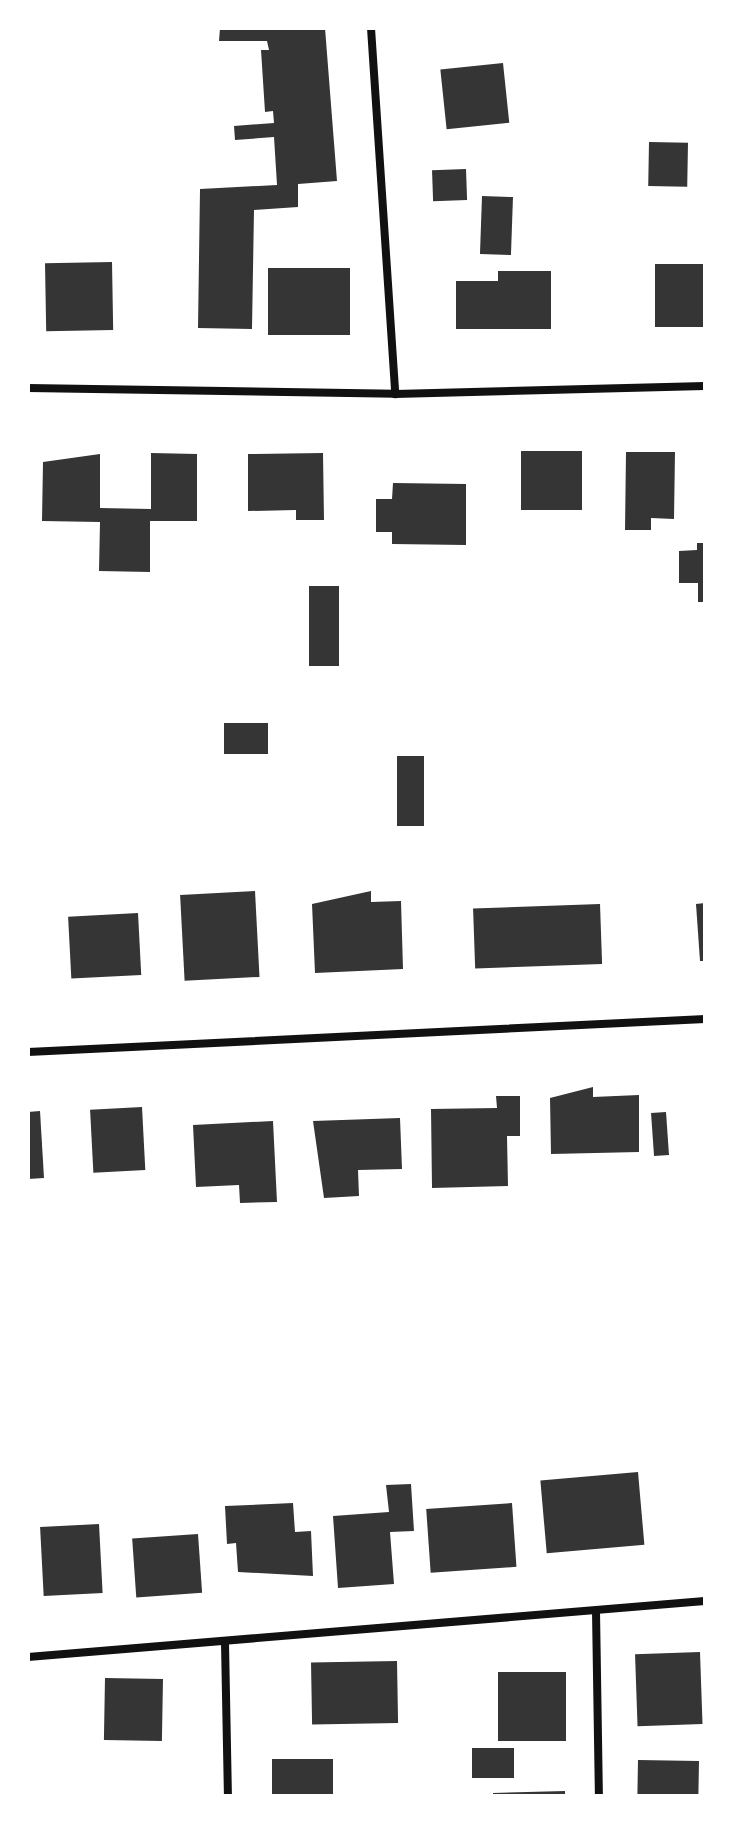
<!DOCTYPE html>
<html>
<head>
<meta charset="utf-8">
<style>
	body { margin:0 }
	#map { position:relative; width:733px; height:1824px; overflow:hidden; background:#fff; font-family:"Public Sans",sans-serif }
	div>[style] { position:absolute }
	[style*='--x'] { left:calc(var(--x)*1px); top:calc(var(--y)*1px); width:calc(var(--w)*1px); rotate:calc(var(--a)*1deg) }
	.building>* { inset:0; background:#353535; transform-origin:0 0 }
	.minor>* { height:8px; margin:-4px; padding:0 4px; transform-origin:4px; border-radius:4px; background:#111 }
	span { translate:-50% -50%; white-space:nowrap; text-align:center; line-height:1.15; -webkit-text-stroke:6px #fff; paint-order:stroke }
	.frame { position:absolute; inset:0; border:30px solid #fff; pointer-events:none }
</style>
</head>
<body>
<div id="map">
	<div class="building">
		<i style="clip-path:polygon(220px 28px,325px 28px,337px 181px,298px 184px,298px 207px,254px 210px,252px 329px,198px 328px,200px 189px,277px 185px,274px 137px,235px 140px,234px 126px,274px 123px,273px 111px,265px 112px,261px 50px,269px 50px,267px 41px,219px 41px)"></i>
		<i style="left:503px;top:63px;width:60px;height:63px;rotate:84deg"></i>
		<i style="left:649px;top:142px;width:39px;height:44px;rotate:1deg"></i>
		<i style="left:466px;top:169px;width:31px;height:34px;rotate:88deg"></i>
		<i style="left:482px;top:196px;width:31px;height:58px;rotate:2deg"></i>
		<i style="left:112px;top:262px;width:68px;height:67px;rotate:89deg"></i>
		<i style="left:655px;top:264px;width:50px;height:63px"></i>
		<i style="left:350px;top:268px;width:67px;height:82px;rotate:90deg"></i>
		<i style="clip-path:polygon(498px 271px,551px 271px,551px 329px,456px 329px,456px 281px,498px 281px)"></i>
		<i style="left:521px;top:451px;width:61px;height:59px"></i>
		<i style="clip-path:polygon(626px 452px,675px 452px,674px 519px,651px 518px,651px 530px,625px 530px)"></i>
		<i style="clip-path:polygon(151px 453px,197px 454px,197px 521px,150px 521px,150px 572px,99px 571px,100px 522px,42px 521px,43px 462px,100px 454px,100px 508px,151px 509px)"></i>
		<i style="clip-path:polygon(323px 453px,324px 520px,296px 520px,296px 510px,248px 511px,248px 454px)"></i>
		<i style="clip-path:polygon(393px 483px,466px 484px,466px 545px,392px 544px,392px 532px,376px 532px,376px 499px,392px 499px)"></i>
		<i style="clip-path:polygon(697px 543px,705px 543px,705px 602px,698px 602px,698px 583px,679px 583px,679px 551px,697px 550px)"></i>
		<i style="left:309px;top:586px;width:30px;height:80px"></i>
		<i style="left:224px;top:723px;width:44px;height:31px"></i>
		<i style="left:397px;top:756px;width:27px;height:70px"></i>
		<i style="left:255px;top:891px;width:86px;height:75px;rotate:87deg"></i>
		<i style="clip-path:polygon(371px 891px,371px 902px,401px 901px,403px 969px,315px 973px,312px 904px)"></i>
		<i style="clip-path:polygon(705px 903px,705px 961px,700px 961px,696px 904px)"></i>
		<i style="left:600px;top:904px;width:60px;height:127px;rotate:88deg"></i>
		<i style="left:138px;top:913px;width:62px;height:70px;rotate:87deg"></i>
		<i style="clip-path:polygon(593px 1087px,593px 1097px,639px 1095px,639px 1152px,551px 1154px,550px 1098px)"></i>
		<i style="clip-path:polygon(496px 1096px,520px 1096px,520px 1136px,507px 1136px,508px 1186px,432px 1188px,431px 1109px,497px 1108px)"></i>
		<i style="left:142px;top:1107px;width:63px;height:52px;rotate:87deg"></i>
		<i style="clip-path:polygon(40px 1111px,44px 1178px,28px 1179px,28px 1112px)"></i>
		<i style="left:666px;top:1112px;width:43px;height:15px;rotate:86deg"></i>
		<i style="clip-path:polygon(400px 1118px,402px 1169px,358px 1170px,359px 1196px,324px 1198px,313px 1121px)"></i>
		<i style="clip-path:polygon(273px 1121px,277px 1202px,240px 1203px,239px 1185px,196px 1187px,193px 1125px)"></i>
		<i style="left:638px;top:1472px;width:73px;height:98px;rotate:85deg"></i>
		<i style="clip-path:polygon(411px 1484px,414px 1531px,390px 1532px,394px 1584px,338px 1588px,333px 1516px,389px 1512px,386px 1485px)"></i>
		<i style="clip-path:polygon(293px 1503px,295px 1532px,311px 1531px,313px 1576px,238px 1572px,236px 1543px,227px 1544px,225px 1506px)"></i>
		<i style="left:512px;top:1503px;width:64px;height:86px;rotate:86deg"></i>
		<i style="left:99px;top:1524px;width:69px;height:59px;rotate:87deg"></i>
		<i style="left:198px;top:1534px;width:59px;height:66px;rotate:86deg"></i>
		<i style="left:700px;top:1652px;width:72px;height:65px;rotate:88deg"></i>
		<i style="left:397px;top:1661px;width:62px;height:86px;rotate:89deg"></i>
		<i style="left:566px;top:1672px;width:69px;height:68px;rotate:90deg"></i>
		<i style="left:105px;top:1678px;width:58px;height:62px;rotate:1deg"></i>
		<i style="left:514px;top:1748px;width:30px;height:42px;rotate:90deg"></i>
		<i style="left:272px;top:1759px;width:61px;height:37px"></i>
		<i style="left:638px;top:1760px;width:61px;height:36px;rotate:1deg"></i>
		<i style="clip-path:polygon(565px 1791px,565px 1796px,493px 1796px,493px 1793px)"></i>
	</div>
	<div class="minor">
		<i style="--x:371;--y:28;--w:367;--a:86.2"></i>
		<i style="--x:28;--y:388;--w:367;--a:0.9"></i>
		<i style="--x:395;--y:394;--w:310;--a:-1.5"></i>
		<i style="--x:28;--y:1052;--w:678;--a:-2.79"></i>
		<i style="--x:596;--y:1611;--w:185;--a:89.1"></i>
		<i style="--x:225;--y:1643;--w:153;--a:88.9"></i>
		<i style="--x:28;--y:1657;--w:679;--a:-4.73"></i>
	</div>
	<div class="frame"></div>
</div>
</body>
</html>
